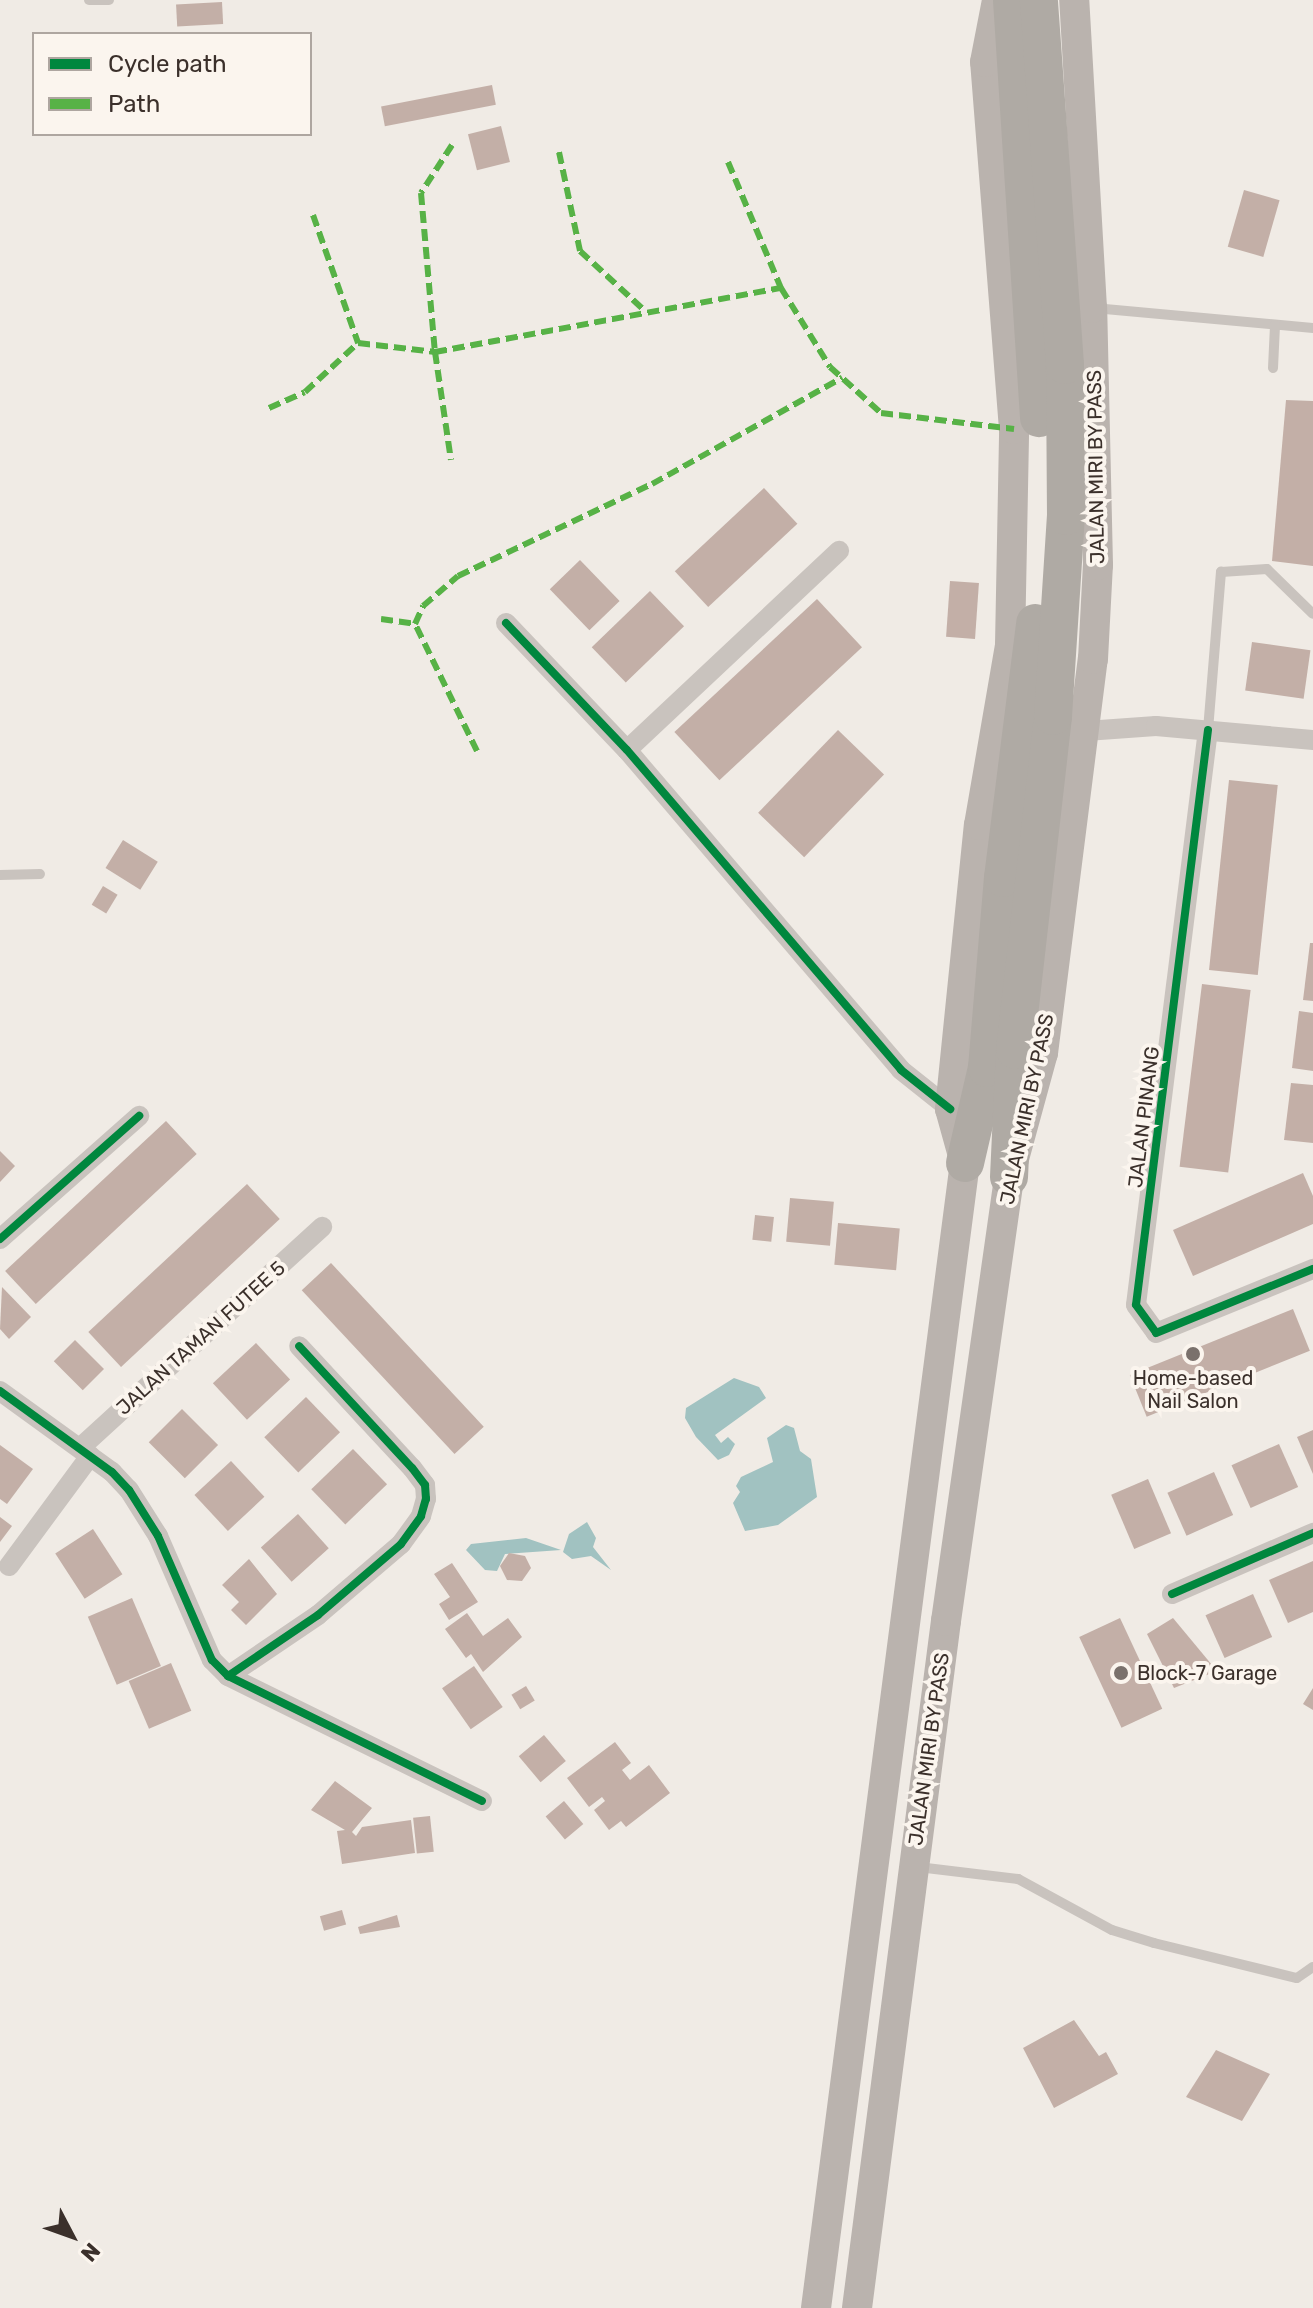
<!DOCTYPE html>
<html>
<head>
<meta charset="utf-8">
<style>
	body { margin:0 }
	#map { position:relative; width:1313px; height:2308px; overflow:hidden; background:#f0ebe5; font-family:Rubik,sans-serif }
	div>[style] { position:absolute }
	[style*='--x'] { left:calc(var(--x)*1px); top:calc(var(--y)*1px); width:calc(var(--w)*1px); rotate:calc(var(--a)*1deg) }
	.water>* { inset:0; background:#a1c2c1 }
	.building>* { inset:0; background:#c3afa7; transform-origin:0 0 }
	.lane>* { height:10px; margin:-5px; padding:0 5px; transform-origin:5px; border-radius:5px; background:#c9c3be }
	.street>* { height:20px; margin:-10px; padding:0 10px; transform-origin:10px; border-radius:10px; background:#c9c3be }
	.secondary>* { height:30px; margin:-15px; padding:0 15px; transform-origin:15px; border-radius:15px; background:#bab3ae }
	.highway>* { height:38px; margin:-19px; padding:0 19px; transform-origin:19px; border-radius:19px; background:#afaaa4 }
	.quiet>* { height:6px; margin-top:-3px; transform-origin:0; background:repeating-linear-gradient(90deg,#57b246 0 12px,transparent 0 18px) }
	.cycleway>* { height:8px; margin:-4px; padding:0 4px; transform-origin:4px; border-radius:4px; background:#00873e }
	.dots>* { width:22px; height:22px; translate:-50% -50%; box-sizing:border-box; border:4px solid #fbf5ee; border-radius:50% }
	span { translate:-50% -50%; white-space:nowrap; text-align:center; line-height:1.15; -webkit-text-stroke:8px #fbf5ee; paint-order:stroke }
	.street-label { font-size:20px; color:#3b302b }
	.poi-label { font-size:20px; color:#3b302b }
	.left { translate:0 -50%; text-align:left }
	.legend { position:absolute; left:32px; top:32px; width:280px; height:104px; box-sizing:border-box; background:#fbf5ee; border:2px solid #aea6a0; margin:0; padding:10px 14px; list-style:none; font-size:24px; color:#3b302b }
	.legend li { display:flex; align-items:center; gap:16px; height:40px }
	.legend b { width:40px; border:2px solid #aea6a0 }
	.north { position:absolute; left:32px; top:2196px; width:80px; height:80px; -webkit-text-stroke:6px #fbf5ee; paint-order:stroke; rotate:131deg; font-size:22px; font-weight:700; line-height:32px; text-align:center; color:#3b302b }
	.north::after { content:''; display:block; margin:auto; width:28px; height:36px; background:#3b302b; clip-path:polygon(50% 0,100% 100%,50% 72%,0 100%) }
</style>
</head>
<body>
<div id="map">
	<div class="water">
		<i style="clip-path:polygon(734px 1378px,759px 1387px,766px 1398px,715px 1435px,721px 1443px,728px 1437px,735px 1444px,729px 1455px,718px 1460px,696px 1437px,685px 1418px,686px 1408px)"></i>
		<i style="clip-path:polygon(786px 1425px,794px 1428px,800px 1451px,811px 1459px,817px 1497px,778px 1525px,745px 1531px,733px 1503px,740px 1492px,736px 1486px,741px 1477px,773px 1462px,767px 1438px)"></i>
		<i style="clip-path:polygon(587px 1522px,596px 1538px,593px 1547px,611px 1570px,591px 1556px,572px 1559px,563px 1552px,569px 1534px)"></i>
		<i style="clip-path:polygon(526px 1538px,561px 1550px,505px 1554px,497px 1571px,485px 1570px,466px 1550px,471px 1544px)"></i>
	</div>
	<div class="building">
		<i style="left:222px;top:2px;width:22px;height:46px;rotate:87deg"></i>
		<i style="left:492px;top:85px;width:20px;height:113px;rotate:79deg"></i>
		<i style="left:501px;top:126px;width:37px;height:34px;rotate:76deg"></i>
		<i style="left:1244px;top:190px;width:37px;height:59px;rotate:16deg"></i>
		<i style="clip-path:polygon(1286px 400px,1313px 401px,1313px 566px,1272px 561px)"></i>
		<i style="left:764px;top:488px;width:49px;height:122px;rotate:47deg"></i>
		<i style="left:580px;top:560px;width:57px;height:42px;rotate:46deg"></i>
		<i style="left:950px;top:581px;width:29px;height:56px;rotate:4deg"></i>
		<i style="left:650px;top:591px;width:49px;height:81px;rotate:46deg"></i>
		<i style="left:817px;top:599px;width:66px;height:195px;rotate:47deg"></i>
		<i style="left:1252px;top:642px;width:59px;height:49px;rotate:8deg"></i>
		<i style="left:838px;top:730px;width:64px;height:115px;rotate:44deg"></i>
		<i style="left:1229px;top:780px;width:49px;height:191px;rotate:6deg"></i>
		<i style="left:123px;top:840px;width:41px;height:33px;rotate:32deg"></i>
		<i style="left:103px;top:886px;width:17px;height:22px;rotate:31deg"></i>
		<i style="clip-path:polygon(1310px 943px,1313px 943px,1313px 1001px,1303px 1000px)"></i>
		<i style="left:1202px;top:984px;width:49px;height:184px;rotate:7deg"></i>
		<i style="clip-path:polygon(1299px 1011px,1313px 1013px,1313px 1071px,1292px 1068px)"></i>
		<i style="clip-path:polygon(1291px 1083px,1313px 1085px,1313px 1143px,1284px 1140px)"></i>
		<i style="left:166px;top:1121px;width:45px;height:220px;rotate:47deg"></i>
		<i style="clip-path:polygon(0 1151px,15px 1166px,0 1182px)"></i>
		<i style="clip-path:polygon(1303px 1173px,1313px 1196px,1313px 1224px,1193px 1276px,1173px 1230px)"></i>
		<i style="left:247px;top:1184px;width:48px;height:217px;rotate:47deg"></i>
		<i style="left:790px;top:1198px;width:44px;height:44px;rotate:5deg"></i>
		<i style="left:755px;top:1215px;width:19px;height:25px;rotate:6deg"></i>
		<i style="left:838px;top:1223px;width:62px;height:42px;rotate:5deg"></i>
		<i style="left:331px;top:1263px;width:224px;height:40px;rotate:47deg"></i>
		<i style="clip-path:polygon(2px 1287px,31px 1317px,9px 1339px,0 1329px)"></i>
		<i style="left:1293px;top:1309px;width:45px;height:176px;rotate:68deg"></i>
		<i style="left:75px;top:1340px;width:41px;height:30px;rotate:45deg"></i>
		<i style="left:256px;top:1343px;width:50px;height:59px;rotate:47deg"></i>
		<i style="left:306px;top:1397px;width:49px;height:58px;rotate:46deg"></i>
		<i style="left:182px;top:1409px;width:51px;height:47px;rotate:45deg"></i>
		<i style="clip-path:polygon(1313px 1430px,1313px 1474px,1297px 1437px)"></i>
		<i style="left:1279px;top:1444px;width:47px;height:52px;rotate:66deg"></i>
		<i style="clip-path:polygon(0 1445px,33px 1469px,7px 1504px,0 1499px)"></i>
		<i style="left:353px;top:1449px;width:49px;height:58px;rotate:46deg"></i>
		<i style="left:231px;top:1461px;width:49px;height:50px;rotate:47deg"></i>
		<i style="left:1214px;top:1472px;width:47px;height:51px;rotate:66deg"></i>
		<i style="left:1148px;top:1479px;width:59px;height:40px;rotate:67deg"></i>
		<i style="left:298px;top:1514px;width:46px;height:50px;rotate:48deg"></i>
		<i style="clip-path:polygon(0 1517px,12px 1526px,0 1542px)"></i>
		<i style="left:93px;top:1529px;width:54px;height:45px;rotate:57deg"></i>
		<i style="clip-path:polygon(509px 1553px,525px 1556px,531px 1568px,522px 1581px,507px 1580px,500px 1566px)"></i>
		<i style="clip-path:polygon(249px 1559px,277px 1594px,246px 1625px,231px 1610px,239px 1602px,222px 1585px)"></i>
		<i style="clip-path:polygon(1313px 1561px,1313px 1612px,1288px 1623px,1269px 1580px)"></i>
		<i style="clip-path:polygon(452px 1563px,478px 1602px,449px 1620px,439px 1604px,450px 1597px,434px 1574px)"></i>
		<i style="left:1253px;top:1594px;width:47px;height:52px;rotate:66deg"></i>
		<i style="left:132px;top:1598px;width:74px;height:48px;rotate:67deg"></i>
		<i style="clip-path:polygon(467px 1613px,483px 1636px,508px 1618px,522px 1637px,483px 1672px,471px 1654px,466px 1658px,445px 1629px)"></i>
		<i style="left:1120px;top:1618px;width:100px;height:45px;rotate:65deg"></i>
		<i style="clip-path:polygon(1173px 1618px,1217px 1671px,1174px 1688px,1147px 1634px)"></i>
		<i style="left:171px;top:1663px;width:52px;height:46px;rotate:67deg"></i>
		<i style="left:474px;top:1666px;width:50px;height:39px;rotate:55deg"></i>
		<i style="left:526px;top:1686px;width:17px;height:17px;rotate:59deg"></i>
		<i style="clip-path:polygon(1313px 1688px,1313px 1710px,1303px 1704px)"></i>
		<i style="left:544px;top:1735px;width:34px;height:33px;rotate:50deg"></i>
		<i style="clip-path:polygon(615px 1742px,631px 1763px,622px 1770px,630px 1780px,649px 1765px,670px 1793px,626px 1827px,621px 1821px,609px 1830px,594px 1810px,605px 1801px,602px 1797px,589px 1807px,567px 1778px)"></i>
		<i style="clip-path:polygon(335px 1781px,372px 1808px,352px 1832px,356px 1836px,362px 1827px,411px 1820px,415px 1853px,342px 1864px,337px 1831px,345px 1830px,311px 1810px)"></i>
		<i style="left:564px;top:1801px;width:30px;height:24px;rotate:50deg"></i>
		<i style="left:430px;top:1816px;width:36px;height:17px;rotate:84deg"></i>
		<i style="left:342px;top:1910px;width:15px;height:23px;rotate:74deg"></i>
		<i style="clip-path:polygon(397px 1915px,400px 1927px,360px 1934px,358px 1927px)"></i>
		<i style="clip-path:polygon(1074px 2020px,1099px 2056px,1106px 2052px,1118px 2074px,1054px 2108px,1023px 2048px)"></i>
		<i style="clip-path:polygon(1216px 2050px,1270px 2074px,1242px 2121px,1186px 2097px)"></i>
	</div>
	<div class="lane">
		<i style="--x:89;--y:0;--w:20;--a:0"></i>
		<i style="--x:1094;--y:308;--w:220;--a:5.2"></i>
		<i style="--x:1273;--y:368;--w:43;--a:-87.3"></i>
		<i style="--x:1208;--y:730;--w:159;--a:-85.3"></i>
		<i style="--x:1221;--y:572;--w:46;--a:-3.7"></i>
		<i style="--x:1267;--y:569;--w:64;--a:44.4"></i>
		<i style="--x:0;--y:875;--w:40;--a:-1.4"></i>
		<i style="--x:918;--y:1867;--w:101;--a:6.8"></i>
		<i style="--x:1018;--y:1879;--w:107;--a:28.5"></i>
		<i style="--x:1112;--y:1930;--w:44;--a:17.2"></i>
		<i style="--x:1154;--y:1943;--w:147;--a:13.8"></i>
		<i style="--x:1297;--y:1978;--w:19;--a:-35"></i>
	</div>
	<div class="street">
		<i style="--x:506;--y:623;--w:175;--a:46.4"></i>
		<i style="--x:627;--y:750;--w:421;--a:49.4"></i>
		<i style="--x:901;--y:1070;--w:63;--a:38.5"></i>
		<i style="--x:1208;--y:730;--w:579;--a:97.14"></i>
		<i style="--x:1136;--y:1305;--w:34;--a:54"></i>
		<i style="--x:1156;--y:1333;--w:170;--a:-22.2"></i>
		<i style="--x:1086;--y:731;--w:70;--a:-4.1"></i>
		<i style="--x:1156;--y:726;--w:158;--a:5.1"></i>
		<i style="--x:627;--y:750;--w:291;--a:-43.2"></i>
		<i style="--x:0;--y:1239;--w:186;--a:-41.5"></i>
		<i style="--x:0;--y:1391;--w:138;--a:35.9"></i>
		<i style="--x:112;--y:1472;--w:25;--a:47"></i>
		<i style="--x:129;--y:1490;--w:54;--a:57.8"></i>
		<i style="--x:158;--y:1536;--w:135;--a:66.5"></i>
		<i style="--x:212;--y:1660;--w:23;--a:45"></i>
		<i style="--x:228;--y:1676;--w:283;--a:26.2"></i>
		<i style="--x:80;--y:1448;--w:328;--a:-42.4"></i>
		<i style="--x:9;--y:1566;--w:137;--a:-53.6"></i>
		<i style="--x:1172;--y:1594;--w:154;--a:-23.4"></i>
		<i style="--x:228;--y:1676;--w:109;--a:-34.1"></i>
		<i style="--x:318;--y:1615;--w:109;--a:-40.5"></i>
		<i style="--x:401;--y:1544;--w:34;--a:-54"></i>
		<i style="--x:421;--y:1516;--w:18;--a:-74"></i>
		<i style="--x:426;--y:1499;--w:14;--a:-94"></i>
		<i style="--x:425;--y:1485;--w:21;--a:-127"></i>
		<i style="--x:412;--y:1468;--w:166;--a:-132.8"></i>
	</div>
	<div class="secondary">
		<i style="--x:816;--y:2308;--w:1155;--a:-82.59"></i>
		<i style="--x:965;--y:1163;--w:56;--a:-105.5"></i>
		<i style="--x:950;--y:1109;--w:285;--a:-84.2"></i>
		<i style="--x:979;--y:825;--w:183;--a:-80.2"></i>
		<i style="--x:1010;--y:645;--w:216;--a:-88.9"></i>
		<i style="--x:1014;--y:429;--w:368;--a:-94.5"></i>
		<i style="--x:985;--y:62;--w:63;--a:-79"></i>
		<i style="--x:857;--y:2308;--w:693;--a:-82.62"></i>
		<i style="--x:946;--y:1621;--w:448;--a:-81.9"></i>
		<i style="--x:1009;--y:1177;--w:129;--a:-74.7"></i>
		<i style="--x:1043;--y:1053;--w:397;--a:-82.8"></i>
		<i style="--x:1093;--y:659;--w:94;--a:-87"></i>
		<i style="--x:1098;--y:565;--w:257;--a:-91.3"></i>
		<i style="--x:1092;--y:308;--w:309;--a:-93.3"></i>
	</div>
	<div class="highway">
		<i style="--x:1012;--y:0;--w:419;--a:86.3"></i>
		<i style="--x:965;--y:1163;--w:98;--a:-77"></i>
		<i style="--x:987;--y:1068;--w:191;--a:-85.2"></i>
		<i style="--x:1003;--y:878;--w:257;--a:-82.8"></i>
		<i style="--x:1009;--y:1177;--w:127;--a:-87.3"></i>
		<i style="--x:1015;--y:1050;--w:336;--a:-83.5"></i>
		<i style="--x:1053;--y:716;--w:200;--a:-86.3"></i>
		<i style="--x:1066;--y:516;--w:151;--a:-90.4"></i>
		<i style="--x:1065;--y:365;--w:366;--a:-94.1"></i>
	</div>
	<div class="quiet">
		<i style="--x:452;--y:145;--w:57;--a:122.9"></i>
		<i style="--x:421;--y:193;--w:160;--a:85"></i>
		<i style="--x:435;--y:352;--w:352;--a:-10.5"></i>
		<i style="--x:559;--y:152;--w:101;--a:78"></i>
		<i style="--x:580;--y:251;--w:90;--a:42.7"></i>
		<i style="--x:728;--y:162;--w:137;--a:67.2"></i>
		<i style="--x:781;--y:288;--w:93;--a:58.2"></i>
		<i style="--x:830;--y:367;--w:69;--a:42"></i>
		<i style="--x:881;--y:413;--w:134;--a:6.9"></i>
		<i style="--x:313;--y:215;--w:136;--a:70.6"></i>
		<i style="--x:269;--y:408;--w:39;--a:-24"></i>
		<i style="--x:305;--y:392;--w:72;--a:-42.8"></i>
		<i style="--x:358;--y:343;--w:78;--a:6.7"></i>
		<i style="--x:435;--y:352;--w:109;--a:81.6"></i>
		<i style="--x:381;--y:619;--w:34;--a:8"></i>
		<i style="--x:477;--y:751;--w:141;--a:-116"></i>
		<i style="--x:415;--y:624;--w:20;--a:-66"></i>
		<i style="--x:423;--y:606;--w:46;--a:-40.6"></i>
		<i style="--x:458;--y:576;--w:215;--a:-25.4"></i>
		<i style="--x:652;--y:484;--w:218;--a:-29.2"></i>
	</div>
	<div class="cycleway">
		<i style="--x:506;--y:623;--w:175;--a:46.4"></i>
		<i style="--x:627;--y:750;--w:421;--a:49.4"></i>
		<i style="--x:901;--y:1070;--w:63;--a:38.5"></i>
		<i style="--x:1208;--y:730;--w:579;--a:97.14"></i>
		<i style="--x:1136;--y:1305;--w:34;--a:54"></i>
		<i style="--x:1156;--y:1333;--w:170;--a:-22.2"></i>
		<i style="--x:0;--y:1239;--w:186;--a:-41.5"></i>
		<i style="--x:0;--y:1391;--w:138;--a:35.9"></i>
		<i style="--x:112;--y:1472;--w:25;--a:47"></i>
		<i style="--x:129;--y:1490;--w:54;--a:57.8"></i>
		<i style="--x:158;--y:1536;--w:135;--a:66.5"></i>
		<i style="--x:212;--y:1660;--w:23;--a:45"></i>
		<i style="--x:228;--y:1676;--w:283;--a:26.2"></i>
		<i style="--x:1172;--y:1594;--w:154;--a:-23.4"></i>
		<i style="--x:228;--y:1676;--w:109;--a:-34.1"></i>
		<i style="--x:318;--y:1615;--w:109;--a:-40.5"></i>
		<i style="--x:401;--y:1544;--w:34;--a:-54"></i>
		<i style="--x:421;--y:1516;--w:18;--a:-74"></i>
		<i style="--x:426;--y:1499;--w:14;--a:-94"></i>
		<i style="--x:425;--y:1485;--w:21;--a:-127"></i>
		<i style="--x:412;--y:1468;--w:166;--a:-132.8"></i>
	</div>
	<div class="dots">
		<i style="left:1193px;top:1354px;background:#7a716c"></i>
		<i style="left:1121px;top:1673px;background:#7a716c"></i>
	</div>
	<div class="street-label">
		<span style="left:1096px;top:467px;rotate:-91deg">JALAN MIRI BY PASS</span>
		<span style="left:1027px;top:1109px;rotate:-78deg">JALAN MIRI BY PASS</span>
		<span style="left:1144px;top:1117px;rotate:-83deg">JALAN PINANG</span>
		<span style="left:201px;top:1338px;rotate:-42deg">JALAN TAMAN FUTEE 5</span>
		<span style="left:929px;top:1749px;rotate:-82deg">JALAN MIRI BY PASS</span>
	</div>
	<div class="poi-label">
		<span style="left:1193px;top:1390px">Home-based<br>Nail Salon</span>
		<span class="left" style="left:1137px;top:1673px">Block-7 Garage</span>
	</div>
	<ul class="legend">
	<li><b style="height:10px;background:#00873e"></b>Cycle path</li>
	<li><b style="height:10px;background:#57b246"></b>Path</li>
	</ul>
	<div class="north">N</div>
</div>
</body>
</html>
